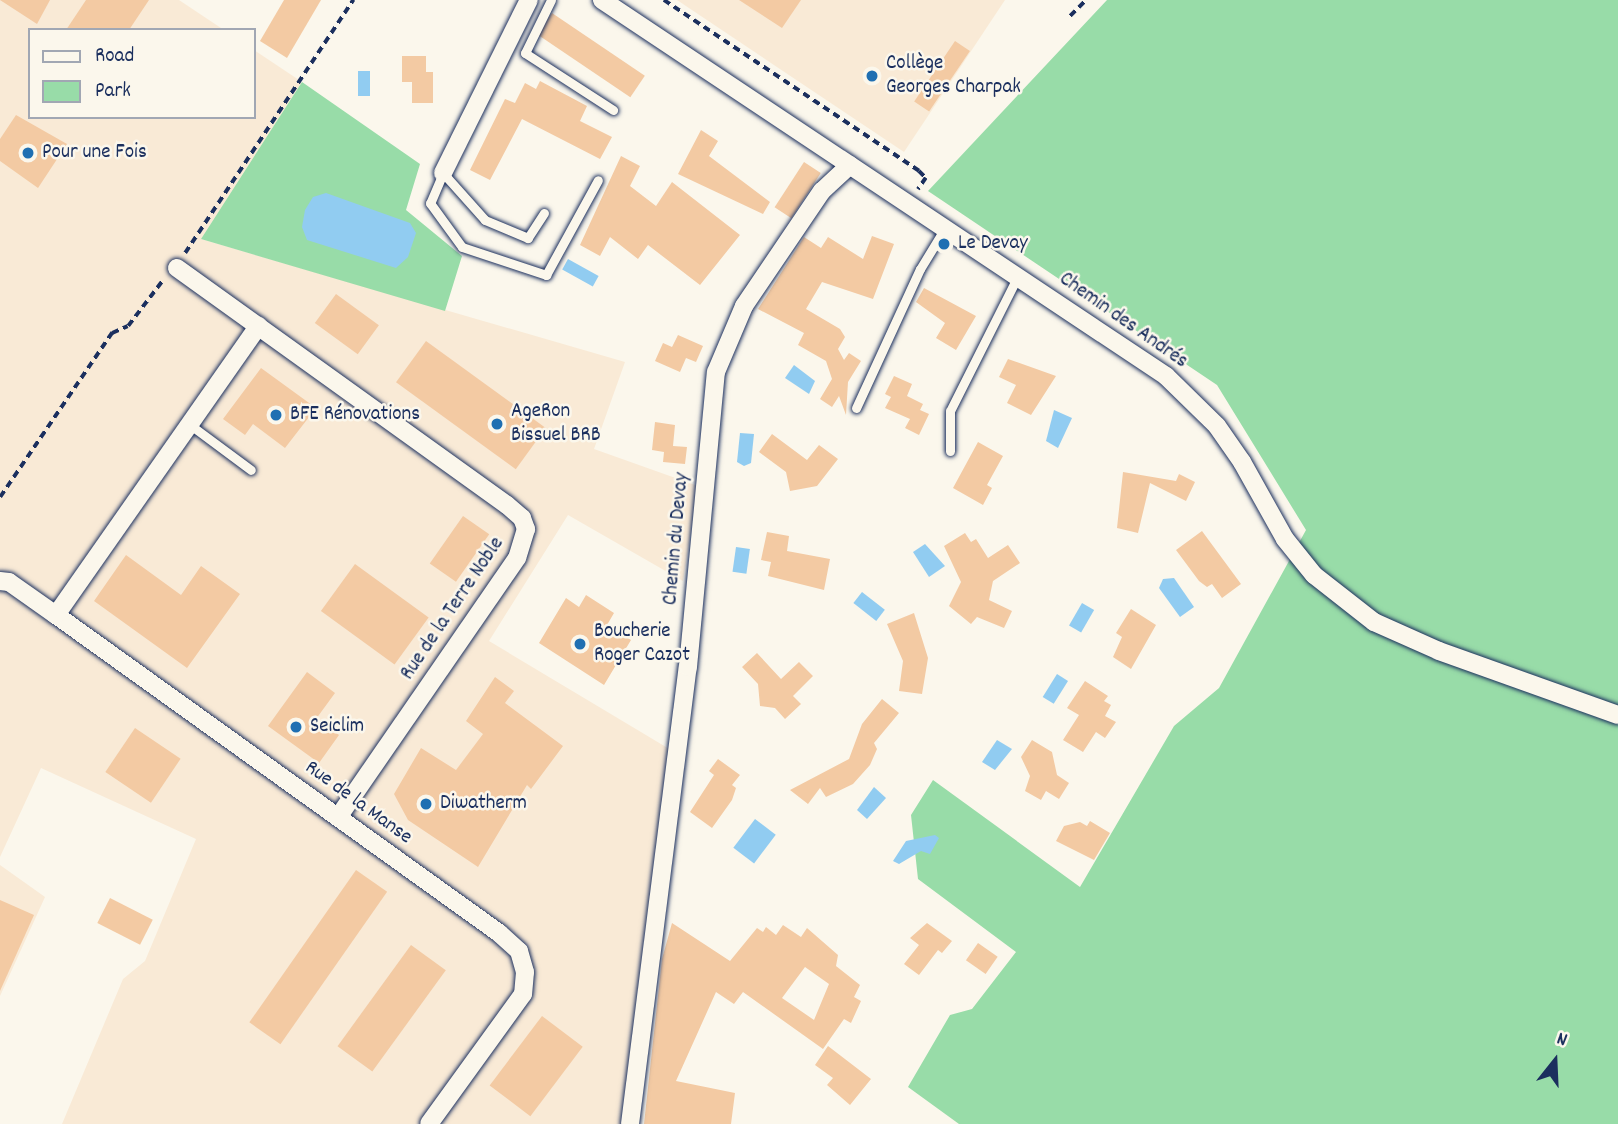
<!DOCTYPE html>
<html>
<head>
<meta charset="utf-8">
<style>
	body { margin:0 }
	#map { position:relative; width:1618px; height:1124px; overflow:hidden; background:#fbf7ec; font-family:Dekko,sans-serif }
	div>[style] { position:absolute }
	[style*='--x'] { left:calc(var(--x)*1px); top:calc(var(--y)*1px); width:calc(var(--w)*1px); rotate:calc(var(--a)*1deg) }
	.built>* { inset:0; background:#f9ead6 }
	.green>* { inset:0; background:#98dca8 }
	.water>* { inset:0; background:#91ccf1; transform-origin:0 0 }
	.building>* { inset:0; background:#f3caa3; transform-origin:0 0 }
	.path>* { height:3.5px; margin-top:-1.75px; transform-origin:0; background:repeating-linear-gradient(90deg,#1b2f5e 0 7px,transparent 0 12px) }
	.roads { filter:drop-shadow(0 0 2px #1b2f5e) drop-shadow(0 0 2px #1b2f5e) }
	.lane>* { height:9px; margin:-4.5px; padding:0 4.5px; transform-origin:4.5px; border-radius:4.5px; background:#fbf7ec }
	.street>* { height:18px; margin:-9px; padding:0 9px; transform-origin:9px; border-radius:9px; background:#fbf7ec }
	.dots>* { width:19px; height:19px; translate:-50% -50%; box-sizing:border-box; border:4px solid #fbf7ec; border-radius:50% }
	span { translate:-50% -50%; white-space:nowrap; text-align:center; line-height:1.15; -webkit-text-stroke:5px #fbf7ec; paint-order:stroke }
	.poi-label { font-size:21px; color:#1b2f5e }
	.left { translate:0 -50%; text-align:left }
	.street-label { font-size:21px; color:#1b2f5e }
	.legend { position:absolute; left:28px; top:28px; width:228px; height:91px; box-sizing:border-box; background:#fbf7ec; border:2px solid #a1a7b3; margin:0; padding:9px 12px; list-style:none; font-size:21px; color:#1b2f5e }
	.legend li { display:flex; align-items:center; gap:14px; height:35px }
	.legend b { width:35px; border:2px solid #a1a7b3 }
	.north { position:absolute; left:1520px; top:1026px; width:70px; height:70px; -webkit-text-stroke:5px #fbf7ec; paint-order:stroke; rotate:18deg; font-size:19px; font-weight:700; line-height:28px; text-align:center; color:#1b2f5e }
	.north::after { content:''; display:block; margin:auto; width:24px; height:32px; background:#1b2f5e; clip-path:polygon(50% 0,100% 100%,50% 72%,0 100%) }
</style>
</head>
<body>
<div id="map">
	<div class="built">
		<i style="clip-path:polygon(0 0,179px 0,224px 30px,30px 30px,30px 117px,254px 117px,254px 50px,302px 82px,201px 239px,625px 362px,594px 449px,698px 486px,683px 581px,568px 515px,489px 641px,671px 750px,621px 1124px,62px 1124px,123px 979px,145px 961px,196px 839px,41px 768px,0 857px)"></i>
		<i style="clip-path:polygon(677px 0,1005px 0,904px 152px)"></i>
		<i style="clip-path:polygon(0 865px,45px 897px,0 996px)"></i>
	</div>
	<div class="green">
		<i style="clip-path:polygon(1107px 0,1618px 0,1618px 1124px,959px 1124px,908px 1087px,950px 1015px,972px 1009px,1016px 952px,918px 879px,911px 815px,933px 780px,1080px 887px,1174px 726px,1219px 688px,1306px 530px,1217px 385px,928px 191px)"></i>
		<i style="clip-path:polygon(302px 82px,420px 164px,406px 210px,462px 256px,445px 311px,201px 239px)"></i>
	</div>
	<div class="water">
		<i style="left:358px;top:71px;width:12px;height:25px"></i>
		<i style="clip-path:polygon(326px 193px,410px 223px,416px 233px,408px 257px,396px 268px,307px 240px,302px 227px,305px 210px,313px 197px)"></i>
		<i style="left:568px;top:259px;width:35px;height:12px;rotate:29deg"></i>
		<i style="clip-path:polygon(794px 365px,815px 381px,809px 394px,785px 378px)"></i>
		<i style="clip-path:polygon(1054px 410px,1072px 418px,1058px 448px,1046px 441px)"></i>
		<i style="clip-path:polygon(740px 433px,754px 434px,751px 463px,744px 466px,737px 462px)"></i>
		<i style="clip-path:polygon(925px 544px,945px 566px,929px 577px,913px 552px)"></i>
		<i style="left:736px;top:547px;width:14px;height:25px;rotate:8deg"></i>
		<i style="clip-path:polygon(1174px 578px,1194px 607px,1180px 617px,1159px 588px,1163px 579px)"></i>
		<i style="left:862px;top:592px;width:29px;height:14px;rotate:38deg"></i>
		<i style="left:1082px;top:603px;width:14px;height:26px;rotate:30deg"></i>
		<i style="left:1057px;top:674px;width:13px;height:27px;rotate:32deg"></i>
		<i style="clip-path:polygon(997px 740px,1012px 749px,995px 770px,982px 762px)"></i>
		<i style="clip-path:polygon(874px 787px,886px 798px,867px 819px,857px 810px)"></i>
		<i style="left:755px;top:819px;width:26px;height:36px;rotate:37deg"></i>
		<i style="clip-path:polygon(935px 835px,939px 838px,930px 854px,921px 851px,899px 864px,893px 861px,906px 841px)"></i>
	</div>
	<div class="building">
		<i style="clip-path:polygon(0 0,50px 0,37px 24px)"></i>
		<i style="clip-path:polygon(86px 0,149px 0,129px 30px,66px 30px)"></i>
		<i style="clip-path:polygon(284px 0,321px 0,287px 58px,260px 41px)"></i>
		<i style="clip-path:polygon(739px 0,801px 0,782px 28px)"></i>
		<i style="left:552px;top:13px;width:112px;height:26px;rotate:34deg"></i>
		<i style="left:955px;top:41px;width:18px;height:73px;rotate:34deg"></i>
		<i style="clip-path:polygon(402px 56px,426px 56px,426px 72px,433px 72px,433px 103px,412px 103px,412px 82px,402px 82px)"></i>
		<i style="clip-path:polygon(540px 81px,587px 106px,580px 121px,612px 137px,600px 159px,522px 119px,490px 180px,470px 170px,505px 99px,515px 103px,525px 83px,536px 89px)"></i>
		<i style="clip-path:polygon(16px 115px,67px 144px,38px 188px,0 161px,0 139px)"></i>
		<i style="clip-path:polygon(701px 130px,718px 141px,709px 156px,770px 202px,763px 214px,678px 174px)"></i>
		<i style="clip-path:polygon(621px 156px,640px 166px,630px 186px,656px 206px,672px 182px,740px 235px,700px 285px,648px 245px,638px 259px,610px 237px,600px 256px,580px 245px)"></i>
		<i style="left:804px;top:162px;width:20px;height:54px;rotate:33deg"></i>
		<i style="clip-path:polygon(872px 236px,894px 244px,873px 299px,822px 282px,806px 309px,840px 329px,845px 337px,838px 349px,844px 360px,849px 353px,861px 361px,848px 382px,846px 415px,839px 396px,832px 407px,820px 399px,832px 379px,826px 361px,798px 345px,804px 333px,758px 309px,804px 237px,821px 248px,828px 237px,863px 259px)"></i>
		<i style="clip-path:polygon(924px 288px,976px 316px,956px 350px,936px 338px,945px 323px,916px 302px)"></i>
		<i style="left:336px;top:294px;width:53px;height:36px;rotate:36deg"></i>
		<i style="clip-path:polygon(678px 335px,703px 346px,696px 362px,686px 358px,680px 372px,655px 361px,663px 343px,672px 347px)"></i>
		<i style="left:426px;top:341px;width:148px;height:51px;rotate:36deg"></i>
		<i style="clip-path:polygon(1008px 359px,1056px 376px,1031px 415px,1007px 403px,1016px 385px,999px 377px)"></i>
		<i style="clip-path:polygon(261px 368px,316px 408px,285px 448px,253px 424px,245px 435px,223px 419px)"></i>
		<i style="clip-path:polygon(894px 376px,912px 384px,907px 396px,923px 404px,920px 410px,929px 414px,919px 435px,905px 428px,910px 419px,885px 408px,891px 397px,885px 394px)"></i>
		<i style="clip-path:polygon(655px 422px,675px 425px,673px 446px,687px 447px,685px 464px,663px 462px,664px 452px,652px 450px)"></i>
		<i style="clip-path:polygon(772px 434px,807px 460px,819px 445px,838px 459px,817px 486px,790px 491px,786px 472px,759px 452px)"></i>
		<i style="clip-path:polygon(978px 442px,1003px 456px,987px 485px,992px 488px,983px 505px,953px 488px)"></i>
		<i style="clip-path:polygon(1123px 472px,1176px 481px,1179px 474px,1195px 482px,1186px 501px,1150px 483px,1138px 533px,1117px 528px)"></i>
		<i style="left:463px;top:516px;width:32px;height:58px;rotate:35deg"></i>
		<i style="clip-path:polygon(1202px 531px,1241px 584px,1222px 598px,1212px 584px,1207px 587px,1199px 581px,1176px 550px)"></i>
		<i style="clip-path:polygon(767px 532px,789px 536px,787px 551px,830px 559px,824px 590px,768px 576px,771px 562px,761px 560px)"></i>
		<i style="clip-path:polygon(965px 533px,971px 542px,976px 539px,988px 558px,1008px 545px,1020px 563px,993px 581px,989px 600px,1012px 611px,1004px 628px,977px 617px,971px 624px,949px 606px,961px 582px,944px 546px)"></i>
		<i style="clip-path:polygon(126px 555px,181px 595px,201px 566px,240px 594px,187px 668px,94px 601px)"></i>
		<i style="left:355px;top:564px;width:91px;height:58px;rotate:36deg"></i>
		<i style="clip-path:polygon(586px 595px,614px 613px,607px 625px,631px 640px,604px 685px,539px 643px,566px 598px,579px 607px)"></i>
		<i style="clip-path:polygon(1131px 609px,1156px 625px,1131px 669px,1113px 657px,1122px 637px,1116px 633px)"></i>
		<i style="clip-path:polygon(914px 613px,928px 658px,922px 694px,899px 691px,903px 661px,887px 624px)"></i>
		<i style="clip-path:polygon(757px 653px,781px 679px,799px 662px,813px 676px,793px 696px,801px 704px,785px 719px,775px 708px,760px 706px,758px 684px,742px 667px)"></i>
		<i style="clip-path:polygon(307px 672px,335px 693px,316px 719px,339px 735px,319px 763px,268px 726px)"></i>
		<i style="clip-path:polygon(495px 677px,514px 691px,505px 703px,563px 746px,531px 789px,527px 785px,478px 867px,408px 820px,394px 794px,421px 748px,456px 770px,483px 734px,466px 721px)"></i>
		<i style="clip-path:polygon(1085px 681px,1108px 696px,1104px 701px,1111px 705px,1105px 716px,1116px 722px,1105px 738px,1096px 732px,1083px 752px,1063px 740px,1079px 715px,1067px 708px)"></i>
		<i style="clip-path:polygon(882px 699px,899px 713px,874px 743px,877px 749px,870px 765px,853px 784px,826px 797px,820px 788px,808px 804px,790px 790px,849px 759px,862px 724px)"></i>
		<i style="left:135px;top:728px;width:55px;height:53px;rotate:34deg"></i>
		<i style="clip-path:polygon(1032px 740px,1052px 752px,1057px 775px,1069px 783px,1059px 799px,1046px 791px,1041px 800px,1025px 791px,1030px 776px,1021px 757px)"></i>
		<i style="clip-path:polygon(718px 759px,740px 775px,732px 785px,736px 788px,732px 800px,712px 828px,690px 812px,714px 775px,709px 771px)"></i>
		<i style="clip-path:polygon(1090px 821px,1110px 833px,1094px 860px,1056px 841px,1064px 826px,1080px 822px,1087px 826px)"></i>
		<i style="left:356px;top:870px;width:38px;height:186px;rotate:35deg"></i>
		<i style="left:110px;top:898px;width:48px;height:28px;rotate:27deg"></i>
		<i style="clip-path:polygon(0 900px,34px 915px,0 991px)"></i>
		<i style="clip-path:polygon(evenodd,672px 923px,730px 961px,757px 928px,763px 932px,766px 927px,776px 935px,783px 925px,801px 937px,807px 928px,838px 955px,836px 966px,860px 985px,854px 997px,861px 1001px,851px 1023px,844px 1019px,823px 1049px,743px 992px,734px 1004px,716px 992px,676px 1081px,735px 1093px,731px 1124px,644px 1124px,662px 959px,672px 923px,805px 967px,829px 984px,814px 1020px,782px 998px,805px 967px)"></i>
		<i style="clip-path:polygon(927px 923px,952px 941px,942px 953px,938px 950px,919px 975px,904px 964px,919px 945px,910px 938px)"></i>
		<i style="left:978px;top:943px;width:24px;height:21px;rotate:35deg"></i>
		<i style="left:411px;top:945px;width:43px;height:125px;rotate:36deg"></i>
		<i style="left:542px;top:1016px;width:51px;height:87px;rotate:37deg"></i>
		<i style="clip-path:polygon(828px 1046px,871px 1079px,850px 1105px,827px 1085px,833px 1078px,815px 1065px)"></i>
	</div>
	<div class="path">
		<i style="--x:664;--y:0;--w:307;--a:33.8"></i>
		<i style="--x:919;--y:171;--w:10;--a:45"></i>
		<i style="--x:926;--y:178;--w:14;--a:124"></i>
		<i style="--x:1070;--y:16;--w:23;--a:-45"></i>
		<i style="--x:185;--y:253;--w:304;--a:-56.4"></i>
		<i style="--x:0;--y:497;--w:199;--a:-55.7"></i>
		<i style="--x:112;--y:333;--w:17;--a:-24"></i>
		<i style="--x:128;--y:326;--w:58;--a:-52.7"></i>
	</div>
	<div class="roads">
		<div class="lane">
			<i style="--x:551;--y:0;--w:59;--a:116.1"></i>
			<i style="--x:525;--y:53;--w:105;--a:32.9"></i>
			<i style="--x:544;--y:213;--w:30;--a:123"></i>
			<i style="--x:528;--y:238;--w:47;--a:-157.3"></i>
			<i style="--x:485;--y:220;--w:63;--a:-131.8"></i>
			<i style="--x:443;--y:173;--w:33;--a:113"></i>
			<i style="--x:430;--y:203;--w:54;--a:54"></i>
			<i style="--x:462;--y:247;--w:89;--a:18.4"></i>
			<i style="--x:546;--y:275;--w:108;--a:-61.3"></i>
			<i style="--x:856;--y:408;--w:153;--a:-65.3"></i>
			<i style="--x:920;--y:269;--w:48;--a:-58.6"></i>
			<i style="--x:189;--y:424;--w:77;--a:36.6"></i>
			<i style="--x:950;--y:451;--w:40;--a:-90"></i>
			<i style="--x:950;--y:411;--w:151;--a:-63.3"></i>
		</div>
		<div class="street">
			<i style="--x:602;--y:0;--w:678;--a:33.69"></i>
			<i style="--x:1166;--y:376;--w:71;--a:44.4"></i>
			<i style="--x:1217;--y:426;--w:44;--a:55.2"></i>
			<i style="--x:1242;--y:462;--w:88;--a:60.8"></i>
			<i style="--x:1285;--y:539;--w:46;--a:51.1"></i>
			<i style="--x:1314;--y:575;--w:76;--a:38.1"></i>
			<i style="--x:1374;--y:622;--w:71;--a:24"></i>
			<i style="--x:1439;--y:651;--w:190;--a:19.7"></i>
			<i style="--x:443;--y:173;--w:193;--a:-63.6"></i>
			<i style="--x:177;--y:268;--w:406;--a:35.7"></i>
			<i style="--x:507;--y:505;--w:20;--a:41"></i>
			<i style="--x:522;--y:518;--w:12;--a:70"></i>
			<i style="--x:526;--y:529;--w:30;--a:107"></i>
			<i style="--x:517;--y:558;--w:315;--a:124.6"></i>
			<i style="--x:0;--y:581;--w:9;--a:6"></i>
			<i style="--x:9;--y:582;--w:57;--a:35.1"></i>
			<i style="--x:56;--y:615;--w:545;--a:35.67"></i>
			<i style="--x:499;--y:933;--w:27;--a:42"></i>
			<i style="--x:519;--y:951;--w:22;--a:74"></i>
			<i style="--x:525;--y:972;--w:22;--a:95"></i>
			<i style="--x:523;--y:994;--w:160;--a:125.9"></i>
			<i style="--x:56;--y:615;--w:353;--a:-55"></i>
			<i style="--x:630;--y:1124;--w:461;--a:-82.8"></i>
			<i style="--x:688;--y:667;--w:296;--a:-84.6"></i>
			<i style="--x:716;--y:372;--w:72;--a:-67"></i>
			<i style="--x:744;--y:306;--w:139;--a:-55.9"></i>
			<i style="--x:822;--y:191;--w:38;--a:-43"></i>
		</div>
	</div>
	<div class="dots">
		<i style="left:872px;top:76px;background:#1f6fb2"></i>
		<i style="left:28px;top:153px;background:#1f6fb2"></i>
		<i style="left:944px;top:244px;background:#1f6fb2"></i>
		<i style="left:276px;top:415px;background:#1f6fb2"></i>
		<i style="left:497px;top:424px;background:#1f6fb2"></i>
		<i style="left:580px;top:644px;background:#1f6fb2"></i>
		<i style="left:296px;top:727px;background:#1f6fb2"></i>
		<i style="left:426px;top:804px;background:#1f6fb2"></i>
	</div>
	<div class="poi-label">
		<span class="left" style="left:886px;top:76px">Collège<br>Georges Charpak</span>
		<span class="left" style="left:42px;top:153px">Pour une Fois</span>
		<span class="left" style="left:958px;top:244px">Le Devay</span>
		<span class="left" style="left:511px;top:424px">AgeRon<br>Bissuel BRB</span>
		<span class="left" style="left:290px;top:415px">BFE Rénovations</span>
		<span class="left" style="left:594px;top:644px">Boucherie<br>Roger Cazot</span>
		<span class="left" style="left:310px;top:727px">Seiclim</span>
		<span class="left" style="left:440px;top:804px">Diwatherm</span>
	</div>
	<div class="street-label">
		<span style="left:1123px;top:321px;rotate:35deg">Chemin des Andrés</span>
		<span style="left:677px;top:539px;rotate:-85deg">Chemin du Devay</span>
		<span style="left:453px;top:609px;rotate:-56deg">Rue de la Terre Noble</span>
		<span style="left:358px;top:803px;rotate:36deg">Rue de la Manse</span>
	</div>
	<ul class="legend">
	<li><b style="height:9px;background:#fbf7ec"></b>Road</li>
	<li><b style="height:19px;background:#98dca8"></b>Park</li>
	</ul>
	<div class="north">N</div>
</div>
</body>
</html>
